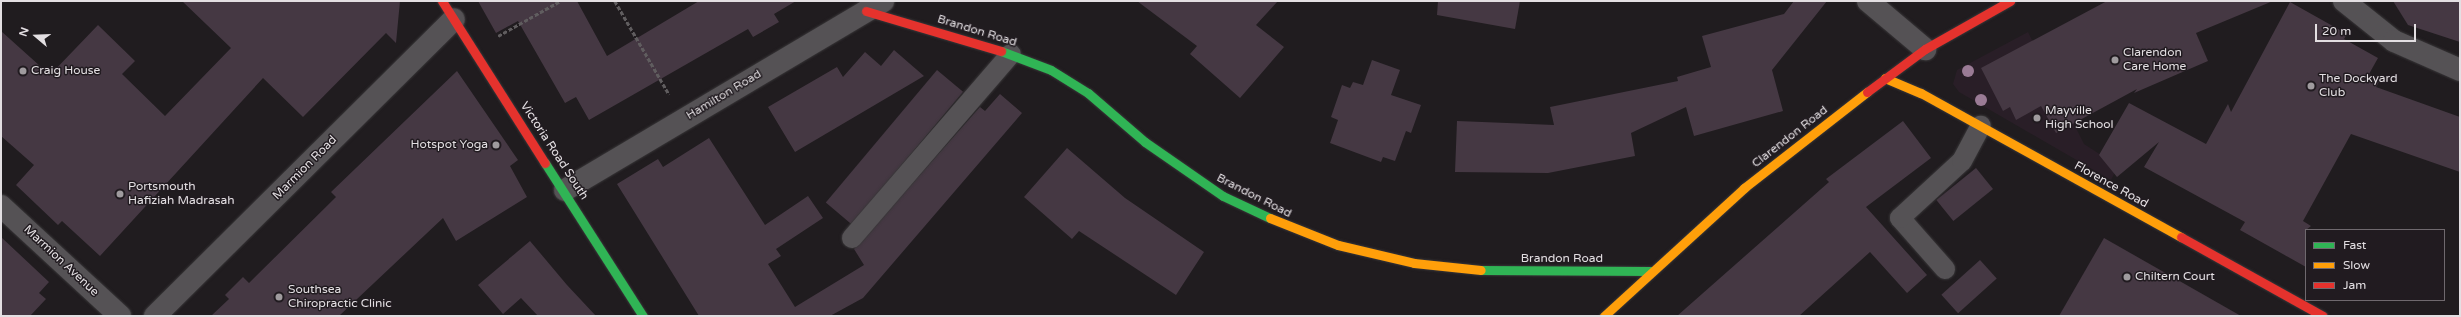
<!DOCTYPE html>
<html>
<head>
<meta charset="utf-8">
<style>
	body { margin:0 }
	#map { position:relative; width:2461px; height:317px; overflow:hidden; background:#201c1f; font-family:"Varela Round",sans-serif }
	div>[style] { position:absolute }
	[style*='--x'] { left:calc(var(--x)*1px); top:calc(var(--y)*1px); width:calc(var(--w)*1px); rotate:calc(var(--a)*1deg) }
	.built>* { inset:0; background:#291e27 }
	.building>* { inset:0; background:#453843; transform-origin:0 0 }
	.path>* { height:2.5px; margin-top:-1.25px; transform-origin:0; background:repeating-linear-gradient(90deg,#605d5f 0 4px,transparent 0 6px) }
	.roads { filter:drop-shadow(0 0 1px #383638) drop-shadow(0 0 1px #383638) }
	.lane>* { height:20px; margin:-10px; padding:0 10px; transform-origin:10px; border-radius:10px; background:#555255 }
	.street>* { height:22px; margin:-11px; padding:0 11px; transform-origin:11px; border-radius:11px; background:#555255 }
	.fast>* { height:9px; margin:-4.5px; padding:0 4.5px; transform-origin:4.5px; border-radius:4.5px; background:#30b455 }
	.slow>* { height:9px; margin:-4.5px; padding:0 4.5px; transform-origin:4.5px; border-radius:4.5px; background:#ff9f0a }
	.jam>* { height:9px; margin:-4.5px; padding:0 4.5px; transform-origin:4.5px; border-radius:4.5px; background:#e5322d }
	.trees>* { width:12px; height:12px; margin:-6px; border-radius:50%; background:#9a7b95 }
	.dots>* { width:11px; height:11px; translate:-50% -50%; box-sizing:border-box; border:2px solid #211b20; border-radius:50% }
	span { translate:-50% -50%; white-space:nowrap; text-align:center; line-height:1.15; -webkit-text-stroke:3px #211b20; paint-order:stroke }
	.street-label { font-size:12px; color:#e3dfe2 }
	.poi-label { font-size:12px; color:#e3dfe2 }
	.left { translate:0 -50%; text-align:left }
	.right { translate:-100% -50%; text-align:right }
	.frame { position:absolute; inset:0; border:2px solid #e3dfe2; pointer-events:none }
	.legend { position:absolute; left:2305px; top:229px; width:140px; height:72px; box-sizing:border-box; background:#211b20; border:1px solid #6f696e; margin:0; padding:5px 7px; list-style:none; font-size:12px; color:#e3dfe2 }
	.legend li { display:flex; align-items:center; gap:8px; height:20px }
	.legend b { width:20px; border:1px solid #6f696e }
	.north { position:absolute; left:16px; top:16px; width:40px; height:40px; -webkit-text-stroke:3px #211b20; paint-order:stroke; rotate:289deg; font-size:11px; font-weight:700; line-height:16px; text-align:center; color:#e3dfe2 }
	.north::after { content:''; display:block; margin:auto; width:14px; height:18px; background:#e3dfe2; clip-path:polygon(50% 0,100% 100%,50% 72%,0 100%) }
	.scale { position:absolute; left:2315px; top:24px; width:101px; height:18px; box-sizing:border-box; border:2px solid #e3dfe2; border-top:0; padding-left:5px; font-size:12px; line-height:14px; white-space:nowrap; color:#e3dfe2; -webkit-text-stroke:3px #211b20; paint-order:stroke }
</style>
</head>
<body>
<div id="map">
	<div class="built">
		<i style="clip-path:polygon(2028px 32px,2084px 144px,2118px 166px,2111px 180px,1959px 92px,1953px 84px,1957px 70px)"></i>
	</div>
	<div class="building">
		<i style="clip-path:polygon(182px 1px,400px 1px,396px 43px,386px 33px,303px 117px,263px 78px,100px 256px,62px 221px,58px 225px,16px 185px,34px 165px,1px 136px,1px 31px,50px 75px,98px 25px,135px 61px,122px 74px,165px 116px,231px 48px)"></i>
		<i style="clip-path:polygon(478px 1px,577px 1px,607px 56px,699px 1px,796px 1px,774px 14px,779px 22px,753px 37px,748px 29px,589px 120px,576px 97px,565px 103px,518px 21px,496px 33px)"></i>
		<i style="clip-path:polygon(1137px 1px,1278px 1px,1256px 25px,1284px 47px,1240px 98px,1190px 54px,1197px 46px)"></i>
		<i style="clip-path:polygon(1438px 1px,1520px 1px,1515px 29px,1437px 15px)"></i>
		<i style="clip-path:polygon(1794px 1px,1827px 1px,1772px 70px,1783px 111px,1694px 136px,1686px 107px,1631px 133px,1635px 156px,1548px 173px,1455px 172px,1457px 121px,1554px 125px,1550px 107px,1678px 81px,1677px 77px,1711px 67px,1702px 36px,1784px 14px)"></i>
		<i style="clip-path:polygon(2107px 1px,2273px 1px,2196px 33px,2208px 61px,2134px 93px,2137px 89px,2056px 133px,2041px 106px,2016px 120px,2010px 107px,2003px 111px,1981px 68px)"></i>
		<i style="clip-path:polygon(2393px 1px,2460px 1px,2460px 42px,2408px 25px)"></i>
		<i style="clip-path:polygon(2290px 2px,2347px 34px,2344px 39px,2378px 58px,2369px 74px,2380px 80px,2376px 87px,2460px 117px,2460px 172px,2351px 134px,2303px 221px,2311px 226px,2306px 230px,2306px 267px,2240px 230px,2245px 222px,2144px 167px,2159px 142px,2117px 177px,2099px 155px,2129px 103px,2206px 144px,2228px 104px,2231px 112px)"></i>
		<i style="clip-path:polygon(894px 50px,924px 76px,795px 152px,768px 107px,837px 67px,843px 77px,865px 52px,881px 66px)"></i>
		<i style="clip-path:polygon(1372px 60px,1400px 70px,1391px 95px,1421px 105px,1411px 133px,1406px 131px,1395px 161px,1383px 157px,1381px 162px,1330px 143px,1338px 120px,1331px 117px,1342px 85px,1350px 88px,1353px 82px,1363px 85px)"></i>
		<i style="left:937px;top:70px;width:34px;height:173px;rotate:40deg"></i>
		<i style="clip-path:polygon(457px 71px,518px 160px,510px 166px,527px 197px,456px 241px,443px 218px,339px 316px,211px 316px,229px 299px,225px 295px,243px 277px,249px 283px,336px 197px,331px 192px)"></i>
		<i style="clip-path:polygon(1000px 94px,1022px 113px,863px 298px,830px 316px,699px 316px,617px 184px,658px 159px,663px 167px,709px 138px,765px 225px,808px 196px,823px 218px,776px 249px,781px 256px,768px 264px,795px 307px,864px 265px,854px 249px,980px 107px,985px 111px)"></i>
		<i style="clip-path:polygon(1903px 121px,1931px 158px,1866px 207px,1927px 275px,1907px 293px,1870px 252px,1799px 316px,1677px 316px,1829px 182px,1826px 179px)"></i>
		<i style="clip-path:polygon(1067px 148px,1125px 198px,1204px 252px,1176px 295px,1079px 231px,1072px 239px,1024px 197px)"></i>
		<i style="left:1976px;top:168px;width:27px;height:51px;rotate:51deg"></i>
		<i style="clip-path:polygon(1px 237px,49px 282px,39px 293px,46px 299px,30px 316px,1px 316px)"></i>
		<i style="clip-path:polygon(2104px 238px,2241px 316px,2059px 316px)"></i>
		<i style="clip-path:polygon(530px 241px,567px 285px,596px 316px,538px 316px,521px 298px,503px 314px,478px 285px)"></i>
		<i style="left:1980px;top:260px;width:25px;height:52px;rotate:48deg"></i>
	</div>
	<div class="path">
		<i style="--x:615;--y:1;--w:108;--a:59.9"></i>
		<i style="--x:498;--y:36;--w:71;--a:-29.4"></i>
	</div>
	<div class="roads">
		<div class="lane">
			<i style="--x:852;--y:238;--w:243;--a:-49.2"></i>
			<i style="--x:1945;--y:269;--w:68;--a:-131.4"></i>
			<i style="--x:1900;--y:218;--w:84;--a:-42.6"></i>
			<i style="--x:1962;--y:161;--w:40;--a:-62"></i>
		</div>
		<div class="street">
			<i style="--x:1868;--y:1;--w:75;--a:40.1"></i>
			<i style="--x:2344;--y:1;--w:64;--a:38.7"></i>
			<i style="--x:2394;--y:41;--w:72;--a:23.7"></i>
			<i style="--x:565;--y:190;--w:370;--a:-30.7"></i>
			<i style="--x:1;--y:206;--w:162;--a:42.7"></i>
			<i style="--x:155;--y:316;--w:421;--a:-44.8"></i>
		</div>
		<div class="fast">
			<i style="--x:1001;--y:51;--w:53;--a:20.8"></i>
			<i style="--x:1051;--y:70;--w:44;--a:31.9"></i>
			<i style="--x:1088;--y:93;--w:75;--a:40.7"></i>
			<i style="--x:1145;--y:142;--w:95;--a:34.7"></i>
			<i style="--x:1223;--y:196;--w:52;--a:25.1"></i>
			<i style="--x:545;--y:163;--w:182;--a:57.4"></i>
			<i style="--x:1481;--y:270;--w:169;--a:0.3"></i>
		</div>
		<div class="slow">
			<i style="--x:1885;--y:78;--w:39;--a:23"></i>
			<i style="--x:1921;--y:93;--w:297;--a:29"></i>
			<i style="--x:1270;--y:218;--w:73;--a:21.7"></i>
			<i style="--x:1338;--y:245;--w:78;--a:13.3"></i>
			<i style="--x:1414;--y:263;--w:67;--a:6"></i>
			<i style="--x:1604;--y:316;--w:190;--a:-42.4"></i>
			<i style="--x:1744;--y:188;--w:156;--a:-38"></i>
		</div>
		<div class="jam">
			<i style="--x:442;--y:1;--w:192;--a:57.6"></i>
			<i style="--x:866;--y:11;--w:141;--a:16.5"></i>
			<i style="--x:1867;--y:92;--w:72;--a:-36.6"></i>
			<i style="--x:1925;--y:49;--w:98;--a:-29.5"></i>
			<i style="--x:2181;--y:237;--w:162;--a:29.1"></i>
		</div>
	</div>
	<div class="trees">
		<i style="left:1968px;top:71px"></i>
		<i style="left:1981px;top:100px"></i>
	</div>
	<div class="dots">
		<i style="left:2115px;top:60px;background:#9f9b9e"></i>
		<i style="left:23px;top:71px;background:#9f9b9e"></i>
		<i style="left:2311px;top:86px;background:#9f9b9e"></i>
		<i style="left:2037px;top:118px;background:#9f9b9e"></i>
		<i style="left:496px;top:145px;background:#9f9b9e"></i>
		<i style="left:120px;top:194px;background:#9f9b9e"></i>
		<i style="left:2127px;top:277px;background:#9f9b9e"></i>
		<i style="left:279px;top:297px;background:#9f9b9e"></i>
	</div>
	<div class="street-label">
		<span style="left:977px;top:31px;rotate:17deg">Brandon Road</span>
		<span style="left:724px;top:95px;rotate:-31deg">Hamilton Road</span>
		<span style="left:1790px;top:137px;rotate:-38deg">Clarendon Road</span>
		<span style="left:554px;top:151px;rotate:57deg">Victoria Road South</span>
		<span style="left:305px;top:168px;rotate:-45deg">Marmion Road</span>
		<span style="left:2111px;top:185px;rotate:29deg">Florence Road</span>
		<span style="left:1254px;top:196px;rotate:27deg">Brandon Road</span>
		<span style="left:1562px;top:259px">Brandon Road</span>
		<span style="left:61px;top:261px;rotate:43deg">Marmion Avenue</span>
	</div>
	<div class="poi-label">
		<span class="left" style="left:2123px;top:60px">Clarendon<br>Care Home</span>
		<span class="left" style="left:31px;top:71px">Craig House</span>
		<span class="left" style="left:2319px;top:86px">The Dockyard<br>Club</span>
		<span class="left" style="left:2045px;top:118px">Mayville<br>High School</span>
		<span class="right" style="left:488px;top:145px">Hotspot Yoga</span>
		<span class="left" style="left:128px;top:194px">Portsmouth<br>Hafiziah Madrasah</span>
		<span class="left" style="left:2135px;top:277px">Chiltern Court</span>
		<span class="left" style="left:288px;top:297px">Southsea<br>Chiropractic Clinic</span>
	</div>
	<div class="frame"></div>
	<ul class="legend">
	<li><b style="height:5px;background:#30b455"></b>Fast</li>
	<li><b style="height:5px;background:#ff9f0a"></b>Slow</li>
	<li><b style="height:5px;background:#e5322d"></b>Jam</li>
	</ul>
	<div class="north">N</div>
	<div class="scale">20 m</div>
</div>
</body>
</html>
